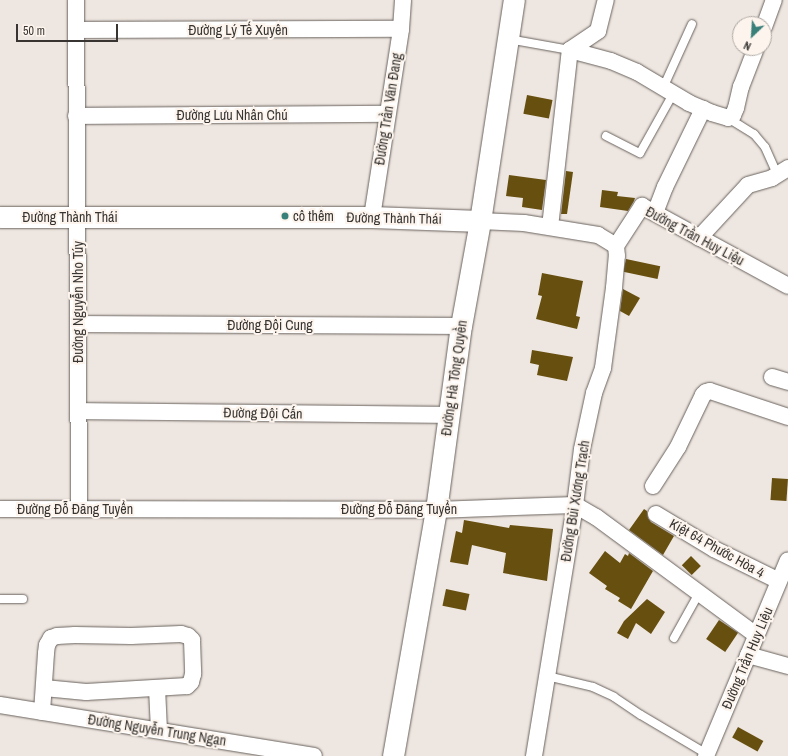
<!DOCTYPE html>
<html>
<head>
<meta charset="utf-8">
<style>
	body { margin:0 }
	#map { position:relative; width:788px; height:756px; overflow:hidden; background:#eee6e0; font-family:"Archivo Narrow",sans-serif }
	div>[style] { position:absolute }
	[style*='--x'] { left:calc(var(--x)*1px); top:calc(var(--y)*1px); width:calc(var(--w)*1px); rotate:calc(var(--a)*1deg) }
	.building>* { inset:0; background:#674f0f; transform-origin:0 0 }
	.roads { filter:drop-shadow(0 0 1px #69625d) drop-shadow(0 0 1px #69625d) }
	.service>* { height:8px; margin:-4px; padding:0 4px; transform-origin:4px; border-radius:4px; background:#fff }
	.minor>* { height:16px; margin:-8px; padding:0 8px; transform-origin:8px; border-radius:8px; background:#fff }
	.tertiary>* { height:21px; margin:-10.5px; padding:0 10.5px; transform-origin:10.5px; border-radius:10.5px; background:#fff }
	.dots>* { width:11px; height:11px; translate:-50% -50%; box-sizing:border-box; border:2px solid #fcf4ed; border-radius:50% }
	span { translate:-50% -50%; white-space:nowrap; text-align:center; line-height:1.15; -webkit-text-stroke:4px #fcf4ed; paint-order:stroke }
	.street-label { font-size:14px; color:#373431 }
	.poi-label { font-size:14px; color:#373431 }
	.left { translate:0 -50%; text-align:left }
	.north { position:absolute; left:732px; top:16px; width:40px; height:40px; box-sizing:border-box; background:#fcf4ed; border:1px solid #ada7a2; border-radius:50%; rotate:205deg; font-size:11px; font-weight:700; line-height:16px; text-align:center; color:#373431 }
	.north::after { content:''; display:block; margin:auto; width:14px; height:18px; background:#39807a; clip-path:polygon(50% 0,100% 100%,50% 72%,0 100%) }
	.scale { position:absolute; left:16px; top:24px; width:102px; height:18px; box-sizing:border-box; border:2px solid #373431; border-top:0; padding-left:5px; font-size:12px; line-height:14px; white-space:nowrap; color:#373431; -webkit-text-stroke:3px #fcf4ed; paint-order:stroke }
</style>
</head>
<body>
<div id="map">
	<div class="building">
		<i style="left:527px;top:95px;width:26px;height:19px;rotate:11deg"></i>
		<i style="clip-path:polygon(566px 171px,573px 172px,567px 214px,561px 214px)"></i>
		<i style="clip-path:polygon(509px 175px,546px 180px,542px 210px,522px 207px,523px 198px,506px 196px)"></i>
		<i style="clip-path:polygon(602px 190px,618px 192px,617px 196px,635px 198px,634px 201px,628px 211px,600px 207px)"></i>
		<i style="left:626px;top:259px;width:35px;height:13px;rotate:12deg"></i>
		<i style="clip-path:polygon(542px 273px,583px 281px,576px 316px,580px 317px,577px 329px,536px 319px,542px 296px,538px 295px)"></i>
		<i style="clip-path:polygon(623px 289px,640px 298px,629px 316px,620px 311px)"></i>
		<i style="clip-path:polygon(532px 350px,573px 357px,567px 381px,537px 375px,539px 365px,530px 363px)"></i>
		<i style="left:772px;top:478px;width:16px;height:22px;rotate:4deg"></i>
		<i style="clip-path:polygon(644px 509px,647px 511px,648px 518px,651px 522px,674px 536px,663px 555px,629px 530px)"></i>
		<i style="clip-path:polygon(464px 520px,509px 528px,510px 525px,553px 529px,547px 581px,503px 573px,506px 553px,472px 545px,468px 565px,450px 562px,456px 531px,462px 533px)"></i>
		<i style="clip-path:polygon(605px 551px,620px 563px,625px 554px,628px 556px,629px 553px,653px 571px,631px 609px,618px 601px,620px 598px,605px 589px,607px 586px,589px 573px)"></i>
		<i style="left:691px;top:556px;width:14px;height:13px;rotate:45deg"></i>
		<i style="left:446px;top:589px;width:24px;height:17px;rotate:12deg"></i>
		<i style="clip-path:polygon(647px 599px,665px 612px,651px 634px,636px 623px,628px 639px,617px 633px,624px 621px)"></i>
		<i style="left:719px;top:620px;width:23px;height:23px;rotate:34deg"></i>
		<i style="left:738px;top:727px;width:29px;height:12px;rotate:29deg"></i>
	</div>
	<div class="roads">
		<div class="service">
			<i style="--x:508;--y:39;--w:63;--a:10.1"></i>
			<i style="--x:663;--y:88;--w:70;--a:-65.6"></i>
			<i style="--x:728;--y:118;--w:31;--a:32"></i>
			<i style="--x:754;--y:134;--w:17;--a:50"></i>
			<i style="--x:765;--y:147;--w:30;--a:66"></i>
			<i style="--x:606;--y:136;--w:38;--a:27"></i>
			<i style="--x:640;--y:153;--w:68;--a:-60.8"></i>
			<i style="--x:0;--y:599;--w:23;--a:0"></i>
			<i style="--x:674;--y:638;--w:51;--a:-60.9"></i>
			<i style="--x:547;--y:676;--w:47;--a:13.4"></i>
			<i style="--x:593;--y:687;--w:23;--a:25"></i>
			<i style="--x:614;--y:697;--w:32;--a:34"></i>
			<i style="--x:641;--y:715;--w:77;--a:30.6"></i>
		</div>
		<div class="minor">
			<i style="--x:76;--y:0;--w:509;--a:89.66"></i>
			<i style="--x:764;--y:27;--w:29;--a:-70"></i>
			<i style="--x:76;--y:30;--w:325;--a:-0.2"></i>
			<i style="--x:570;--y:50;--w:42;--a:15"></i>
			<i style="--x:611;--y:61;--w:28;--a:23"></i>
			<i style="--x:637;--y:72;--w:61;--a:30.8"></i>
			<i style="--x:689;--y:103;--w:25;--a:23"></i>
			<i style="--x:712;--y:113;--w:17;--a:17"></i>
			<i style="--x:728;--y:118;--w:6;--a:-31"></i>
			<i style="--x:733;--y:115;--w:8;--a:-67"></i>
			<i style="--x:736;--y:108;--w:22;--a:-77"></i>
			<i style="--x:741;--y:87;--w:42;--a:-69"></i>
			<i style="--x:76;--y:116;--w:311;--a:-0.4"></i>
			<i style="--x:655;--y:213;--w:28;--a:-69"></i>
			<i style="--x:665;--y:187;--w:87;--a:-64"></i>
			<i style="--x:372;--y:217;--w:190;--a:-81.2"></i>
			<i style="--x:401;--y:29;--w:29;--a:-86"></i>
			<i style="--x:480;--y:221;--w:44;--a:2.6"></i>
			<i style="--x:524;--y:223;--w:75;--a:9.2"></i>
			<i style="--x:598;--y:235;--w:21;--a:31"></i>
			<i style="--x:550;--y:227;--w:178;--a:-83.6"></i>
			<i style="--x:570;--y:50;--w:34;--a:-34"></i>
			<i style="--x:598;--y:31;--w:32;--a:-76"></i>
			<i style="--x:699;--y:238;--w:72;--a:-47.2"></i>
			<i style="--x:748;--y:185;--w:25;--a:-16"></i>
			<i style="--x:772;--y:178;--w:19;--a:-32"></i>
			<i style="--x:616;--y:246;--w:48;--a:-57"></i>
			<i style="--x:642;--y:206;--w:166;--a:28.7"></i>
			<i style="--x:78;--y:324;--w:383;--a:0.3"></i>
			<i style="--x:772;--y:377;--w:17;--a:17"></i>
			<i style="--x:78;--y:411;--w:370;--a:0.6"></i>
			<i style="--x:653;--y:486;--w:46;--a:-57.3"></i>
			<i style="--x:678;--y:447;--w:58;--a:-64.3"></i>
			<i style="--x:703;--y:395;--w:4;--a:-45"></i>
			<i style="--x:706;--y:392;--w:4;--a:-14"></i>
			<i style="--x:710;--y:391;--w:82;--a:18.4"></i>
			<i style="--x:0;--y:509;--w:436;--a:0.1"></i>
			<i style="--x:436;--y:510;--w:139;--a:-2.1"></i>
			<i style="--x:575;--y:505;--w:24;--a:30"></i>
			<i style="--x:596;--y:517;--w:199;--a:36.4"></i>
			<i style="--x:656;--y:514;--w:68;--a:31.1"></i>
			<i style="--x:714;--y:549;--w:72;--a:26.2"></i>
			<i style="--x:748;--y:655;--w:41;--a:15.4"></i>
			<i style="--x:157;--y:688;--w:42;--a:87.3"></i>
			<i style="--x:0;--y:705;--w:318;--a:9.2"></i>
			<i style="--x:42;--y:712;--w:59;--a:-86.1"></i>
			<i style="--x:46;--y:653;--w:8;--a:-83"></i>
			<i style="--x:47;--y:645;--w:8;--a:-60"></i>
			<i style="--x:51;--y:638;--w:6;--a:-18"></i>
			<i style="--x:57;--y:636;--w:18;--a:-3"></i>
			<i style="--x:75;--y:635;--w:56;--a:1"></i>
			<i style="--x:131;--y:636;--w:50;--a:-2.3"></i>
			<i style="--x:181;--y:634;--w:7;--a:16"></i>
			<i style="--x:188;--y:636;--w:6;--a:45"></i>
			<i style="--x:192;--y:640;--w:34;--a:88"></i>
			<i style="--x:193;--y:674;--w:8;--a:104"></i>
			<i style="--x:191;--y:682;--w:6;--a:135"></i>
			<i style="--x:187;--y:686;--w:101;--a:176.6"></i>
			<i style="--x:86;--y:692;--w:42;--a:-174.6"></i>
			<i style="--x:534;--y:756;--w:254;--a:-80.7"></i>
			<i style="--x:575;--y:505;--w:56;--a:-82.9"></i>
			<i style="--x:582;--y:449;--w:57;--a:-77.9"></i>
			<i style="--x:594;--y:393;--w:27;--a:-70"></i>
			<i style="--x:603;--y:368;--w:81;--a:-82.2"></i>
			<i style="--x:614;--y:288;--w:32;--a:-85"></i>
			<i style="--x:617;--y:256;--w:10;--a:-96"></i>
			<i style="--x:706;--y:756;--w:212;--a:-67.3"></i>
		</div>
		<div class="tertiary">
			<i style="--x:0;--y:217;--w:372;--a:0"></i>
			<i style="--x:372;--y:217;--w:108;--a:2.1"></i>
			<i style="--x:393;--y:756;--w:250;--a:-80.1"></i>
			<i style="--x:436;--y:510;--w:186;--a:-82.3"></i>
			<i style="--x:461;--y:326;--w:107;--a:-79.7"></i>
			<i style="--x:480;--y:221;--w:224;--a:-81.3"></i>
		</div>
	</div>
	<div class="dots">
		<i style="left:285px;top:216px;background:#39807a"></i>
	</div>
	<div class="street-label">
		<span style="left:238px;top:30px">Đường Lý Tế Xuyên</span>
		<span style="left:388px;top:109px;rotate:-81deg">Đường Trần Văn Đang</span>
		<span style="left:232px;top:115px">Đường Lưu Nhân Chú</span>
		<span style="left:70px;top:217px">Đường Thành Thái</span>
		<span style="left:394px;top:218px;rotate:1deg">Đường Thành Thái</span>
		<span style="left:695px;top:236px;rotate:28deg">Đường Trần Huy Liệu</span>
		<span style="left:78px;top:302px;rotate:-90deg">Đường Nguyễn Nho Túy</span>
		<span style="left:270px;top:325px">Đường Đội Cung</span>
		<span style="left:454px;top:378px;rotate:-82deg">Đường Hà Tông Quyền</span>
		<span style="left:263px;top:413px;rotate:1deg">Đường Đội Cấn</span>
		<span style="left:575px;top:501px;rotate:-81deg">Đường Bùi Xương Trạch</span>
		<span style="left:75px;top:509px">Đường Đỗ Đăng Tuyển</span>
		<span style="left:399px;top:509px">Đường Đỗ Đăng Tuyển</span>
		<span style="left:717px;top:548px;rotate:29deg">Kiệt 64 Phước Hòa 4</span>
		<span style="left:747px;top:658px;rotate:-67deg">Đường Trần Huy Liệu</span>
		<span style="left:157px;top:730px;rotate:9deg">Đường Nguyễn Trung Ngạn</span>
	</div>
	<div class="poi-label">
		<span class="left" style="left:293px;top:216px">cô thêm</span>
	</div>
	<div class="north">N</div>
	<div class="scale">50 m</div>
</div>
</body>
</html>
